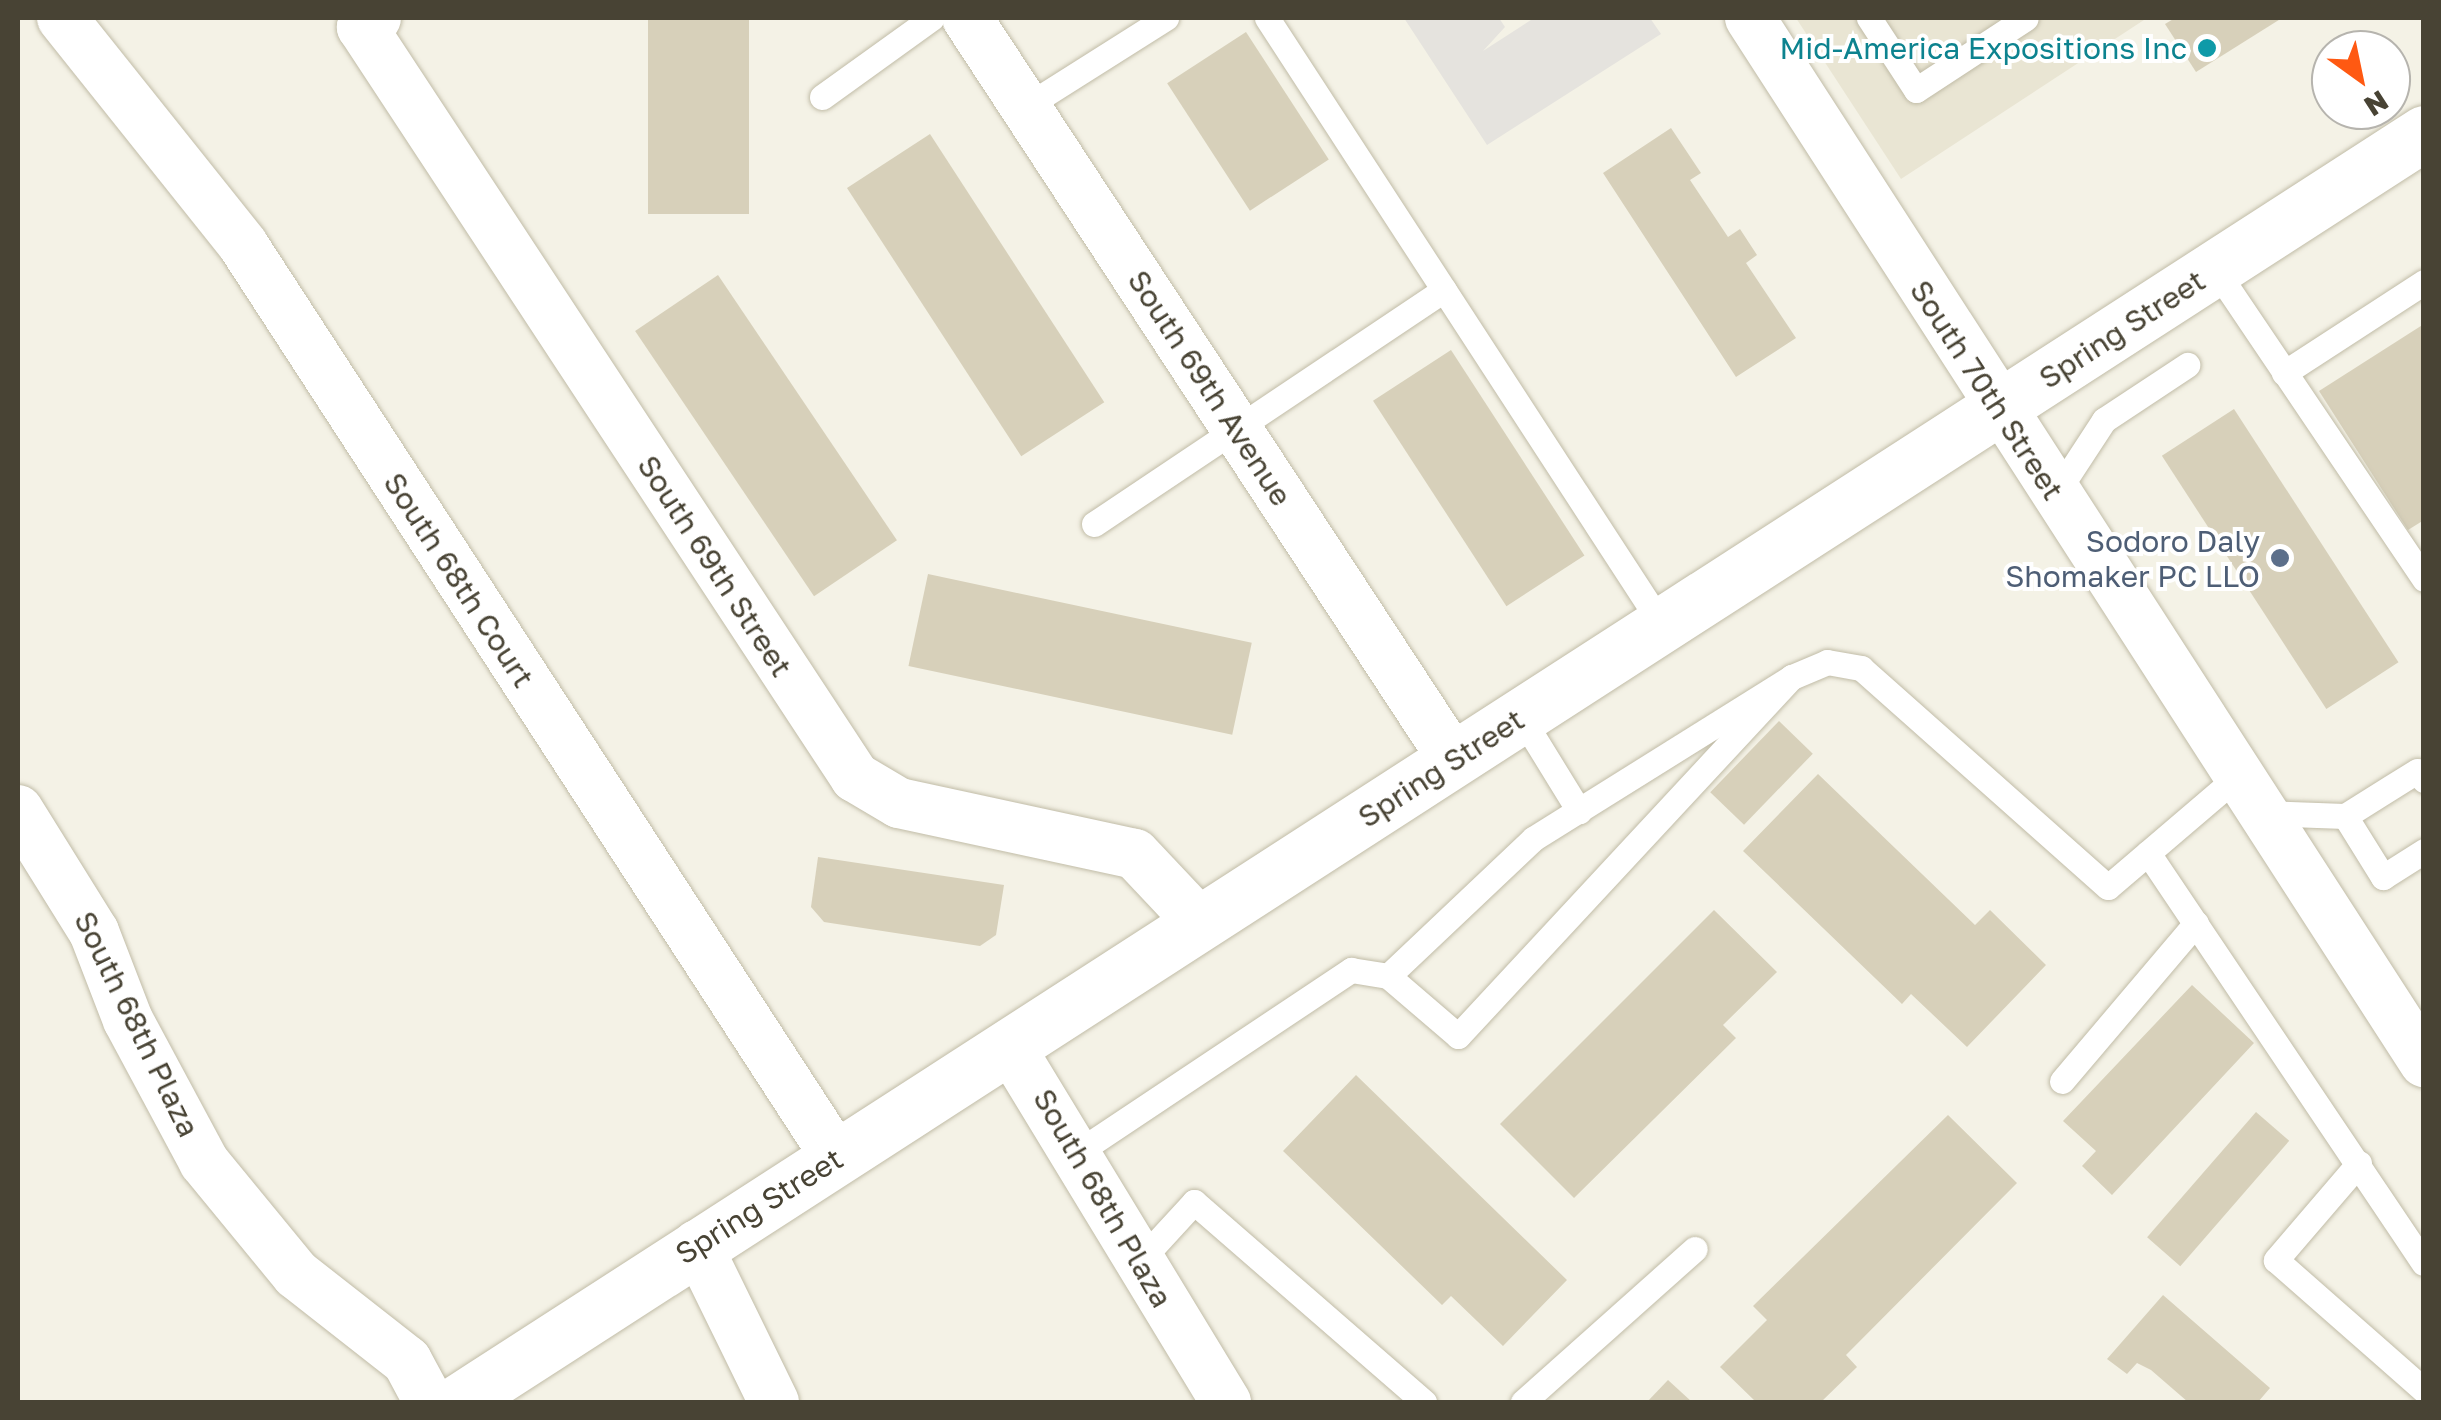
<!DOCTYPE html>
<html>
<head>
<meta charset="utf-8">
<style>
	body { margin:0 }
	#map { position:relative; width:2441px; height:1420px; overflow:hidden; background:#f4f2e6; font-family:"Golos Text",sans-serif }
	div>[style] { position:absolute }
	[style*='--x'] { left:calc(var(--x)*1px); top:calc(var(--y)*1px); width:calc(var(--w)*1px); rotate:calc(var(--a)*1deg) }
	.residential>* { inset:0; background:#e9e5d3 }
	.parking>* { inset:0; background:#e5e3de }
	.building>* { inset:0; background:#d7d0ba; transform-origin:0 0 }
	.roads { filter:drop-shadow(0 0 2px #c1bca7) drop-shadow(0 0 2px #c1bca7) }
	.service>* { height:25px; margin:-12.5px; padding:0 12.5px; transform-origin:12.5px; border-radius:12.5px; background:#fff }
	.minor>* { height:50px; margin:-25px; padding:0 25px; transform-origin:25px; border-radius:25px; background:#fff }
	.tertiary>* { height:55px; margin:-27.5px; padding:0 27.5px; transform-origin:27.5px; border-radius:27.5px; background:#fff }
	.dots>* { width:28px; height:28px; translate:-50% -50%; box-sizing:border-box; border:5px solid #fff; border-radius:50% }
	span { translate:-50% -50%; white-space:nowrap; text-align:center; line-height:1.15; -webkit-text-stroke:8px #fff; paint-order:stroke }
	.culture-label { font-size:30px; color:#0d838f }
	.right { translate:-100% -50%; text-align:right }
	.street-label { font-size:30px; color:#484334 }
	.service-label { font-size:30px; color:#4e5e75 }
	.frame { position:absolute; inset:0; border:20px solid #484334; pointer-events:none }
	.north { position:absolute; left:2311px; top:30px; width:100px; height:100px; box-sizing:border-box; background:#fff; border:2px solid #b6b4ae; border-radius:50%; rotate:147deg; font-size:28px; font-weight:700; line-height:40px; text-align:center; color:#484334 }
	.north::after { content:''; display:block; margin:auto; width:35px; height:45px; background:#ff5912; clip-path:polygon(50% 0,100% 100%,50% 72%,0 100%) }
</style>
</head>
<body>
<div id="map">
	<div class="residential">
		<i style="clip-path:polygon(1796px 18px,2147px 18px,1901px 179px)"></i>
	</div>
	<div class="parking">
		<i style="clip-path:polygon(1404px 18px,1499px 18px,1505px 27px,1483px 51px,1534px 18px,1650px 18px,1661px 34px,1487px 145px)"></i>
	</div>
	<div class="building">
		<i style="left:648px;top:18px;width:101px;height:196px"></i>
		<i style="clip-path:polygon(2175px 18px,2282px 18px,2196px 72px,2165px 24px)"></i>
		<i style="left:1246px;top:32px;width:152px;height:94px;rotate:57deg"></i>
		<i style="clip-path:polygon(1671px 128px,1701px 173px,1690px 180px,1728px 237px,1740px 229px,1757px 255px,1746px 263px,1796px 338px,1736px 377px,1603px 173px)"></i>
		<i style="left:930px;top:134px;width:320px;height:99px;rotate:57deg"></i>
		<i style="left:718px;top:275px;width:320px;height:100px;rotate:56deg"></i>
		<i style="clip-path:polygon(2424px 324px,2424px 520px,2408px 530px,2319px 391px)"></i>
		<i style="left:1451px;top:350px;width:245px;height:93px;rotate:57deg"></i>
		<i style="left:2234px;top:409px;width:302px;height:86px;rotate:57deg"></i>
		<i style="left:928px;top:574px;width:331px;height:94px;rotate:12deg"></i>
		<i style="left:1779px;top:721px;width:47px;height:99px;rotate:44deg"></i>
		<i style="clip-path:polygon(1818px 774px,1975px 925px,1990px 910px,2046px 965px,1967px 1047px,1911px 994px,1902px 1004px,1743px 851px)"></i>
		<i style="clip-path:polygon(818px 857px,1004px 885px,996px 935px,980px 946px,824px 922px,811px 907px)"></i>
		<i style="clip-path:polygon(1714px 910px,1777px 972px,1723px 1025px,1736px 1038px,1574px 1198px,1500px 1124px)"></i>
		<i style="clip-path:polygon(2192px 985px,2254px 1043px,2112px 1195px,2082px 1166px,2096px 1151px,2063px 1121px)"></i>
		<i style="clip-path:polygon(1356px 1075px,1567px 1280px,1503px 1346px,1451px 1296px,1442px 1305px,1283px 1151px)"></i>
		<i style="left:2256px;top:1112px;width:44px;height:166px;rotate:41deg"></i>
		<i style="clip-path:polygon(1948px 1115px,2017px 1183px,1846px 1355px,1857px 1367px,1821px 1402px,1756px 1402px,1720px 1367px,1767px 1320px,1753px 1306px)"></i>
		<i style="clip-path:polygon(2163px 1295px,2270px 1388px,2258px 1402px,2188px 1402px,2151px 1370px,2137px 1363px,2127px 1374px,2107px 1359px)"></i>
		<i style="clip-path:polygon(1668px 1380px,1692px 1402px,1647px 1402px)"></i>
	</div>
	<div class="roads">
		<div class="service">
			<i style="--x:1267;--y:18;--w:724;--a:56.95"></i>
			<i style="--x:1869;--y:18;--w:86;--a:56.9"></i>
			<i style="--x:1916;--y:90;--w:131;--a:-33.2"></i>
			<i style="--x:822;--y:97;--w:135;--a:-35.7"></i>
			<i style="--x:1025;--y:107;--w:167;--a:-32.3"></i>
			<i style="--x:2215;--y:269;--w:374;--a:56"></i>
			<i style="--x:2284;--y:373;--w:167;--a:-33"></i>
			<i style="--x:2055;--y:495;--w:90;--a:-56.8"></i>
			<i style="--x:2104;--y:420;--w:100;--a:-33.5"></i>
			<i style="--x:1094;--y:524;--w:421;--a:-33.8"></i>
			<i style="--x:1792;--y:677;--w:305;--a:148"></i>
			<i style="--x:1533;--y:839;--w:199;--a:136.6"></i>
			<i style="--x:1388;--y:976;--w:92;--a:40.6"></i>
			<i style="--x:1458;--y:1036;--w:490;--a:-47.1"></i>
			<i style="--x:1792;--y:677;--w:38;--a:-23"></i>
			<i style="--x:1827;--y:662;--w:35;--a:10"></i>
			<i style="--x:1861;--y:668;--w:330;--a:41.6"></i>
			<i style="--x:2108;--y:887;--w:171;--a:-40.5"></i>
			<i style="--x:1520;--y:715;--w:113;--a:58.4"></i>
			<i style="--x:2424;--y:780;--w:11;--a:-128"></i>
			<i style="--x:2417;--y:771;--w:85;--a:148"></i>
			<i style="--x:2345;--y:816;--w:72;--a:58.1"></i>
			<i style="--x:2383;--y:877;--w:49;--a:-32.4"></i>
			<i style="--x:2262;--y:813;--w:83;--a:2.1"></i>
			<i style="--x:2148;--y:853;--w:494;--a:56.1"></i>
			<i style="--x:2062;--y:1081;--w:207;--a:-49.7"></i>
			<i style="--x:1075;--y:1154;--w:332;--a:-33.7"></i>
			<i style="--x:1351;--y:970;--w:37;--a:9"></i>
			<i style="--x:2359;--y:1163;--w:128;--a:130.6"></i>
			<i style="--x:2276;--y:1260;--w:197;--a:41.3"></i>
			<i style="--x:1138;--y:1263;--w:83;--a:-47.4"></i>
			<i style="--x:1194;--y:1202;--w:305;--a:41"></i>
			<i style="--x:1523;--y:1402;--w:230;--a:-41.7"></i>
		</div>
		<div class="minor">
			<i style="--x:62;--y:18;--w:290;--a:51.4"></i>
			<i style="--x:243;--y:245;--w:1088;--a:56.97"></i>
			<i style="--x:376;--y:18;--w:17;--a:147"></i>
			<i style="--x:362;--y:27;--w:898;--a:56.68"></i>
			<i style="--x:855;--y:777;--w:51;--a:30.6"></i>
			<i style="--x:899;--y:803;--w:241;--a:12.2"></i>
			<i style="--x:1135;--y:854;--w:96;--a:46.7"></i>
			<i style="--x:967;--y:18;--w:886;--a:56.74"></i>
			<i style="--x:1750;--y:18;--w:1243;--a:57.15"></i>
			<i style="--x:18;--y:810;--w:144;--a:58.1"></i>
			<i style="--x:94;--y:932;--w:94;--a:68.9"></i>
			<i style="--x:128;--y:1020;--w:161;--a:61.8"></i>
			<i style="--x:204;--y:1162;--w:145;--a:50.6"></i>
			<i style="--x:296;--y:1274;--w:141;--a:38.1"></i>
			<i style="--x:407;--y:1361;--w:47;--a:61.8"></i>
			<i style="--x:1010;--y:1047;--w:416;--a:58.7"></i>
			<i style="--x:697;--y:1245;--w:175;--a:63.9"></i>
		</div>
		<div class="tertiary">
			<i style="--x:458;--y:1402;--w:2340;--a:-32.84"></i>
		</div>
	</div>
	<div class="dots">
		<i style="left:2207px;top:48px;background:#0f9aa8"></i>
		<i style="left:2280px;top:558px;background:#5c6f8a"></i>
	</div>
	<div class="culture-label">
		<span class="right" style="left:2187px;top:48px">Mid-America Expositions Inc</span>
	</div>
	<div class="street-label">
		<span style="left:2122px;top:329px;rotate:-33deg">Spring Street</span>
		<span style="left:1210px;top:388px;rotate:57deg">South 69th Avenue</span>
		<span style="left:1987px;top:390px;rotate:57deg">South 70th Street</span>
		<span style="left:715px;top:566px;rotate:57deg">South 69th Street</span>
		<span style="left:459px;top:580px;rotate:57deg">South 68th Court</span>
		<span style="left:1441px;top:768px;rotate:-33deg">Spring Street</span>
		<span style="left:137px;top:1024px;rotate:64deg">South 68th Plaza</span>
		<span style="left:1103px;top:1198px;rotate:60deg">South 68th Plaza</span>
		<span style="left:759px;top:1206px;rotate:-32deg">Spring Street</span>
	</div>
	<div class="service-label">
		<span class="right" style="left:2260px;top:558px">Sodoro Daly<br>Shomaker PC LLO</span>
	</div>
	<div class="frame"></div>
	<div class="north">N</div>
</div>
</body>
</html>
